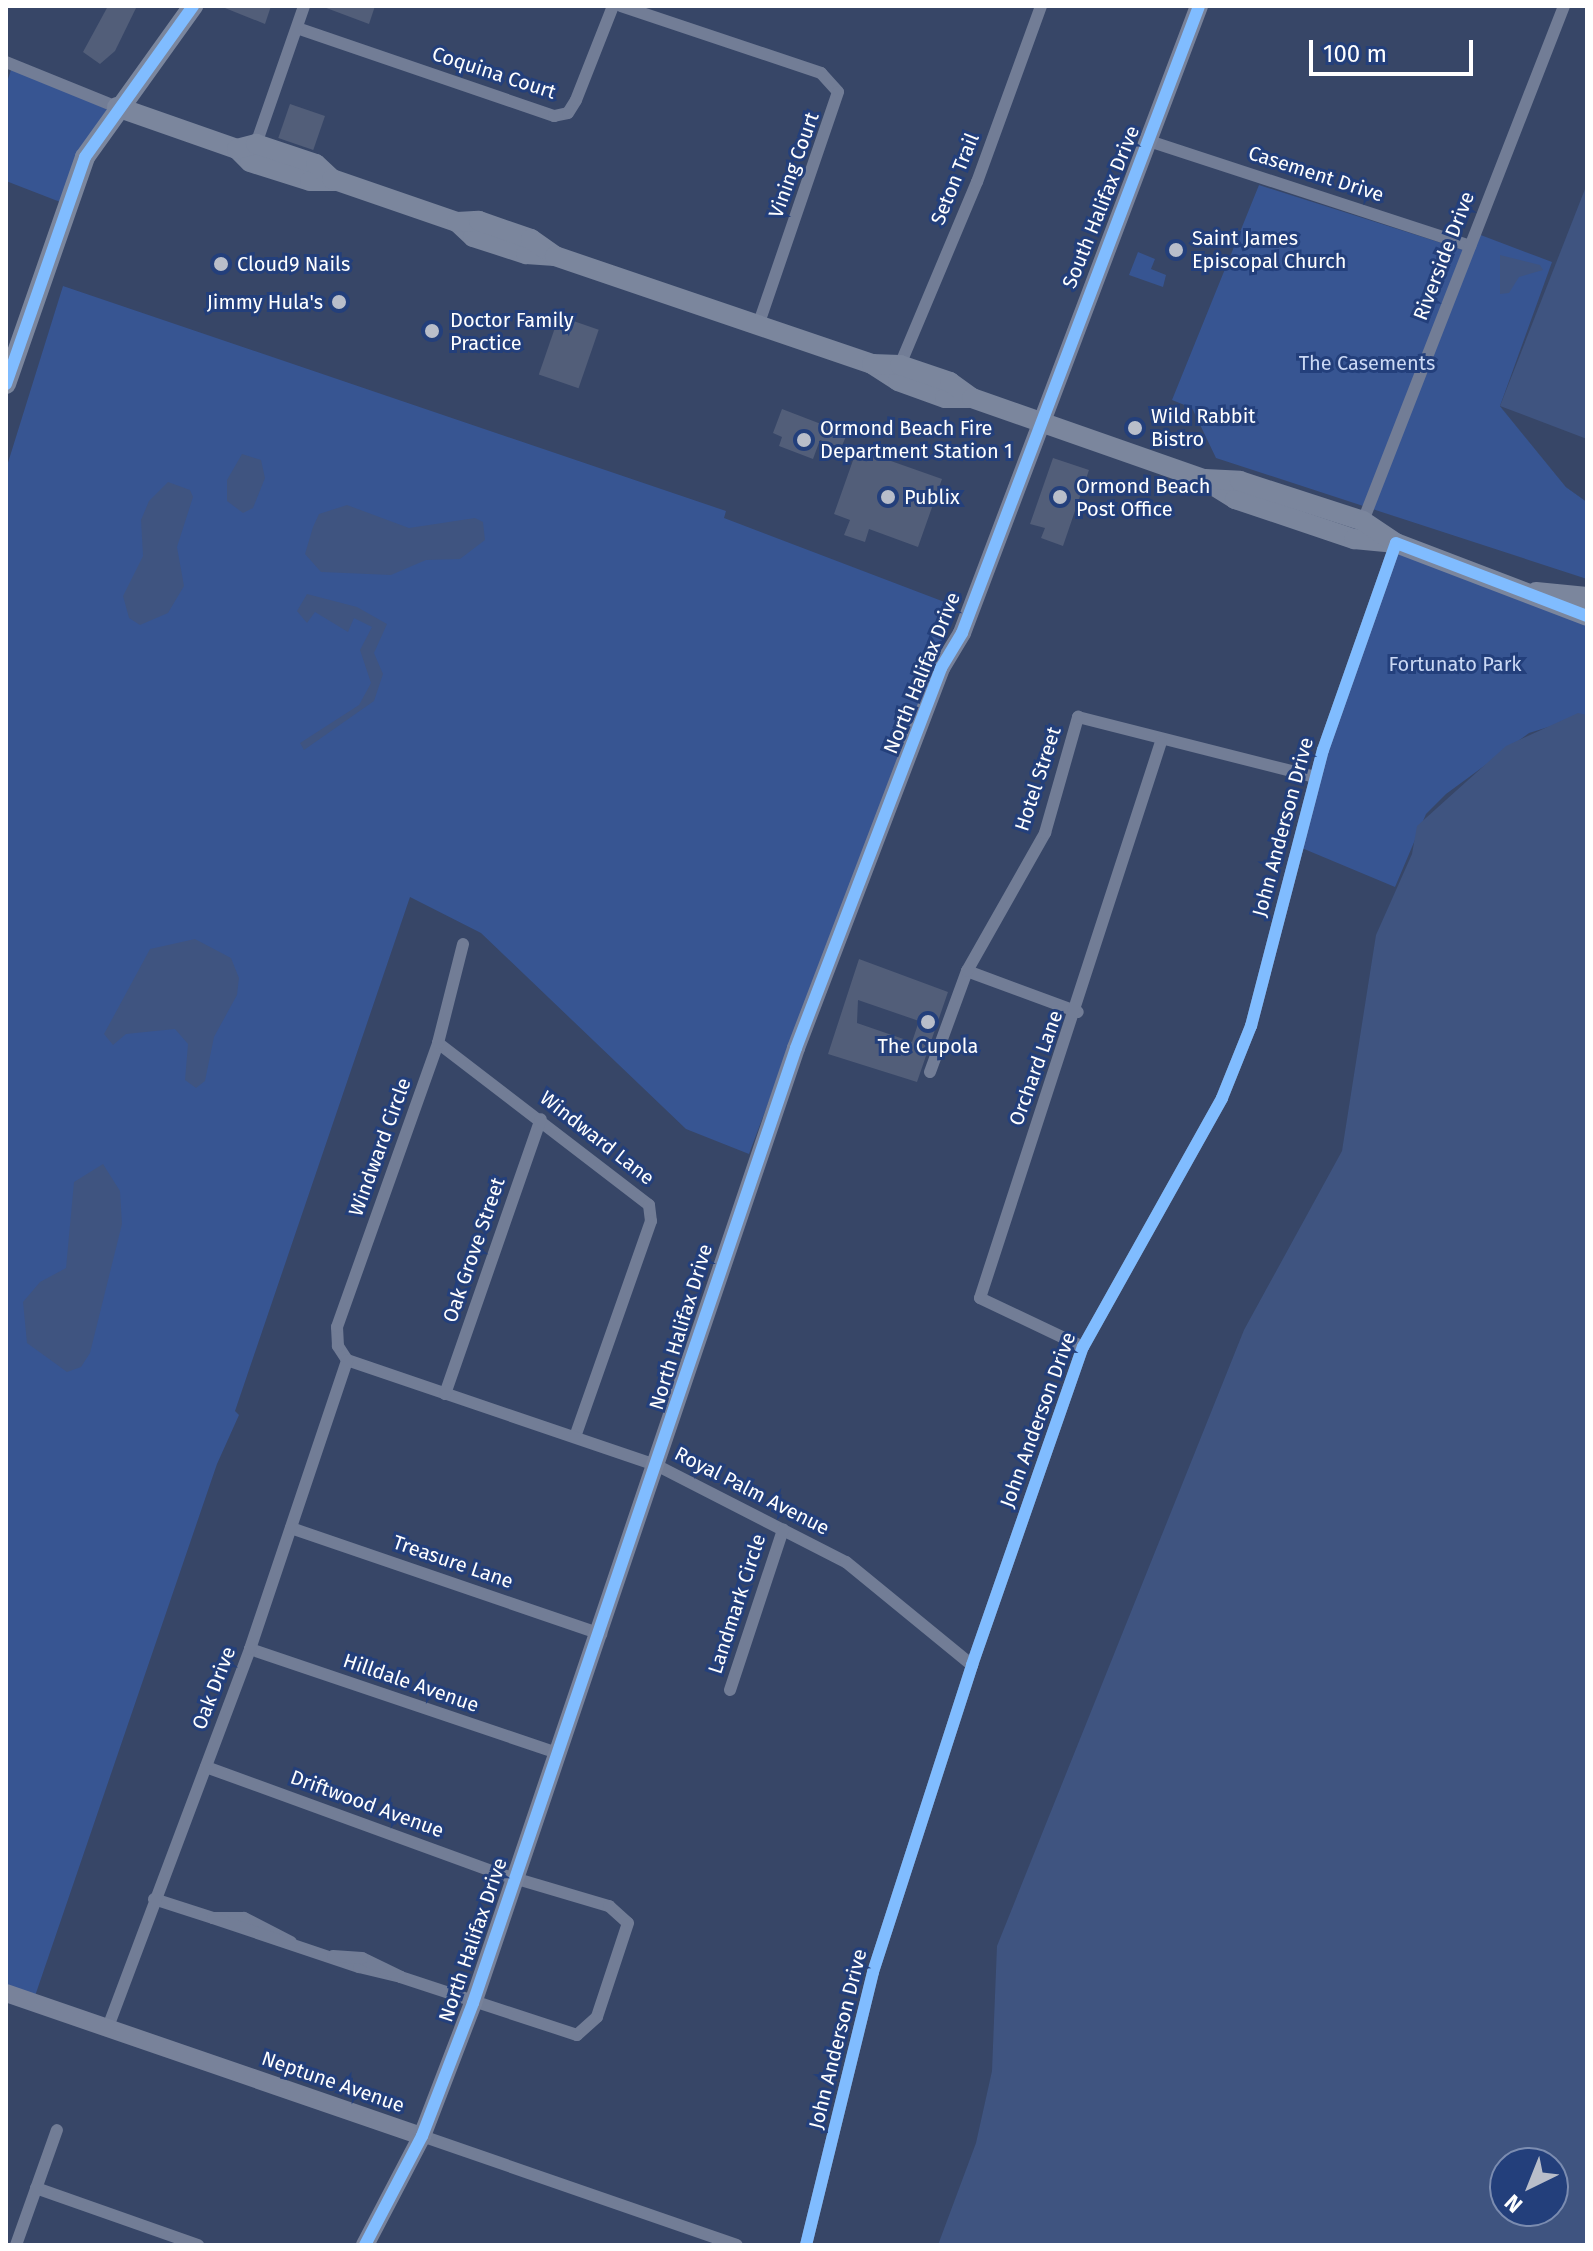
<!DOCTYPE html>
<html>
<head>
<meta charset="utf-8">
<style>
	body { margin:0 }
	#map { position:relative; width:1593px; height:2251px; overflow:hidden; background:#374667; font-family:"Fira Sans",sans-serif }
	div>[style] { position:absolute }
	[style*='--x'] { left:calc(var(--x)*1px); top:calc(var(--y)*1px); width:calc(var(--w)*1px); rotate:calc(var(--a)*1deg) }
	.green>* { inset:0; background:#375592 }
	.water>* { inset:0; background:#3f5480 }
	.pier>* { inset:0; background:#374667 }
	.building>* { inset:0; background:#525e79; transform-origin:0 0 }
	.street>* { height:12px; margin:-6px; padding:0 6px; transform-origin:6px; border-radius:6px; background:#727d96 }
	.secondary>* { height:18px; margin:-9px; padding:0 9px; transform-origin:9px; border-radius:9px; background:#78829a }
	.primary>* { height:20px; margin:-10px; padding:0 10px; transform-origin:10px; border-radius:10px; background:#7b869d }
	.cycleway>* { height:12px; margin:-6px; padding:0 6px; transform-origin:6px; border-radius:6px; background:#80bcff }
	.dots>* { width:22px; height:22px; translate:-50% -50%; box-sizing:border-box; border:4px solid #233f7b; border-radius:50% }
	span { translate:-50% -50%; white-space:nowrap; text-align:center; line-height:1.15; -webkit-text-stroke:6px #233f7b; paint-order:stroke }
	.street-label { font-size:20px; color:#fff }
	.poi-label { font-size:20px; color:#fff }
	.left { translate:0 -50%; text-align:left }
	.right { translate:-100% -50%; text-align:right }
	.park-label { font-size:20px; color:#cad8f4 }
	.frame { position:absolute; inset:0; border:8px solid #fff; pointer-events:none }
	.north { position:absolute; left:1489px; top:2147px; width:80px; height:80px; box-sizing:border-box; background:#233f7b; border:2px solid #7b8cb0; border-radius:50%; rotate:223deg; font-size:22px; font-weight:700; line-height:32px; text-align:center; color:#fff }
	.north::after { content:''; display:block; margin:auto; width:28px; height:36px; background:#b9beca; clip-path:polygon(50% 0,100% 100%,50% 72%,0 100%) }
	.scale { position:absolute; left:1309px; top:40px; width:164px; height:36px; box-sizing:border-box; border:4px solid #fff; border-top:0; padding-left:10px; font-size:24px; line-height:28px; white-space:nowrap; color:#fff; -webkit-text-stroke:6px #233f7b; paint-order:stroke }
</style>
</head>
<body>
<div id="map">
	<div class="green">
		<i style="clip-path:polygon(13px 64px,117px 107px,68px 205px,6px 181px,6px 85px)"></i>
		<i style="clip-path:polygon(1259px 185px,1470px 252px,1478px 234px,1552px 262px,1500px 406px,1566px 487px,1587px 502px,1587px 579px,1216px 458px,1192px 408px,1172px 400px)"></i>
		<i style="clip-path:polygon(1138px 252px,1155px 259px,1151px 269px,1166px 275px,1163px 287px,1129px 275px)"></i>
		<i style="clip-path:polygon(63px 286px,726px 511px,724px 518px,955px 606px,749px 1154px,686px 1129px,481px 933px,410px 897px,235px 1411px,239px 1415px,217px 1464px,35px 1996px,6px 1985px,6px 469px)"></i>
		<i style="clip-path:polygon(1396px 543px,1587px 612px,1587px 715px,1529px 733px,1446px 794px,1426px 814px,1395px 887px,1297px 846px)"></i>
	</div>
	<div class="water">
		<i style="clip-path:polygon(1587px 184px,1587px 502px,1566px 487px,1500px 406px)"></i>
		<i style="clip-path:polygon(1500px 255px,1540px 265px,1543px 270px,1519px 277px,1509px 293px,1500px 294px)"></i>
		<i style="clip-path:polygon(242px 454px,261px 460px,265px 478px,253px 508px,243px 513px,227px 501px,227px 480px)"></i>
		<i style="clip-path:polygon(168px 482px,190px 490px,193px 497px,177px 547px,184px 586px,168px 613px,140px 625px,129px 618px,123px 596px,143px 556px,141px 520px,149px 501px)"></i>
		<i style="clip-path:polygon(347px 505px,409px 528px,475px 518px,483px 522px,485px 540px,460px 559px,426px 560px,391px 575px,321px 572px,305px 554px,313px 527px,319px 514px)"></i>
		<i style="clip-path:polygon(307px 594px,357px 607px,387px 624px,374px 653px,383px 674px,374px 701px,304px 750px,300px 743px,359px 705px,371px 683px,360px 650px,372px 627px,354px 618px,348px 632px,315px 612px,307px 623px,297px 611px)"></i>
		<i style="clip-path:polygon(evenodd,1578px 713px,1587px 715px,1587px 2245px,938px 2245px,976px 2143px,992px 2071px,997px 1946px,1244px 1330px,1342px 1151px,1376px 935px,1412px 854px,1417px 826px,1506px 746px,1578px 713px,1505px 2163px,1553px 2163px,1553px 2211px,1505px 2211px,1505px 2163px)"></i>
		<i style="clip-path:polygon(195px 939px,231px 958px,239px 978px,237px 995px,214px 1037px,205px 1081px,196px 1088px,185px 1080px,188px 1044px,175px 1029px,126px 1034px,113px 1045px,104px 1034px,150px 949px)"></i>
		<i style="clip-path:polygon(103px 1164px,120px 1191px,122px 1224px,90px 1353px,81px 1367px,67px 1372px,27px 1343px,23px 1302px,40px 1282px,66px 1268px,74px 1182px)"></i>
	</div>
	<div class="pier">
		<i style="clip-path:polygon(1500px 406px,1587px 439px,1587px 502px,1566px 487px)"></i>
	</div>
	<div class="building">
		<i style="clip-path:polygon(108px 6px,137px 6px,115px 51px,100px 64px,83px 52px)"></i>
		<i style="clip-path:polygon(220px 6px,271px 6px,265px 24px)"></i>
		<i style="clip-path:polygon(321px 6px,375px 6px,369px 24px)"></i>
		<i style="left:290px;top:104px;width:37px;height:36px;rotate:19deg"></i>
		<i style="left:559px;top:316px;width:42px;height:62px;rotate:19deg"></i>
		<i style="clip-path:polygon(782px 409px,847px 434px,841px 448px,820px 440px,813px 459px,779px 446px,782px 437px,773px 433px)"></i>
		<i style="clip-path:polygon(857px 449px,942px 479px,918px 547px,869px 529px,865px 542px,844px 535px,850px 520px,834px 514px)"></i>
		<i style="clip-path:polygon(1053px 458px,1089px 470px,1063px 546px,1041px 538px,1045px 528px,1030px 524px)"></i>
		<i style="clip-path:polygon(evenodd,859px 959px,948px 992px,917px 1082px,828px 1054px,859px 959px,858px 1000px,919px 1021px,912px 1042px,857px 1023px,858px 1000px)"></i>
	</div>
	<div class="street">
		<i style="--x:621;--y:6;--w:211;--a:18.5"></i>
		<i style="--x:821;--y:73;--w:25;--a:48"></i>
		<i style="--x:838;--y:92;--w:246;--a:108.9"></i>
		<i style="--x:297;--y:28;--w:272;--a:18.9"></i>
		<i style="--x:554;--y:116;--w:14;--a:-12"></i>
		<i style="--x:568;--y:113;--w:15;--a:-58"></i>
		<i style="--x:576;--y:100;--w:101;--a:-68.5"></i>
		<i style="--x:6;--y:62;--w:120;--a:22.1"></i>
		<i style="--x:1149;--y:141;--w:338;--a:18.1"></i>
		<i style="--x:256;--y:144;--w:146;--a:-70.8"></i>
		<i style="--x:900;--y:365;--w:199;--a:-67.2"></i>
		<i style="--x:977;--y:182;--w:187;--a:-70"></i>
		<i style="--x:1363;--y:521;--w:553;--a:-68.68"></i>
		<i style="--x:967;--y:971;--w:118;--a:20.3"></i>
		<i style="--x:438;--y:1043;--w:266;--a:37.5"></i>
		<i style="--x:649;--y:1205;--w:16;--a:83"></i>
		<i style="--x:651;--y:1221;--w:229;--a:109.4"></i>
		<i style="--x:930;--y:1072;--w:108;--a:-69.9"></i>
		<i style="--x:967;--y:971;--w:159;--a:-60.5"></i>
		<i style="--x:1045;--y:833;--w:121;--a:-74.1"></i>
		<i style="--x:1078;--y:717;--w:244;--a:14.2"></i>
		<i style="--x:1083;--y:1347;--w:114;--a:-154.6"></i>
		<i style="--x:980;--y:1298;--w:585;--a:-71.97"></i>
		<i style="--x:347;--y:1360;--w:329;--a:18.8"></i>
		<i style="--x:658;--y:1466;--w:211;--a:27.1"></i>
		<i style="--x:846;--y:1562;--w:163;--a:39.3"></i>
		<i style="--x:347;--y:1360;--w:17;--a:-123"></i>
		<i style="--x:338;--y:1346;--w:19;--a:-93"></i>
		<i style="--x:337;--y:1327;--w:301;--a:-70.4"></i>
		<i style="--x:438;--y:1043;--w:102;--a:-75.8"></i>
		<i style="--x:445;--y:1394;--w:291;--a:-70.8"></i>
		<i style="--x:291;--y:1528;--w:328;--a:18.9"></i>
		<i style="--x:250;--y:1649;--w:327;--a:18.7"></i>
		<i style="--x:730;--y:1690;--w:169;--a:-71.7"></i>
		<i style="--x:206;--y:1767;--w:313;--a:20"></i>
		<i style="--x:500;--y:1874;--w:114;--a:16.4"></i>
		<i style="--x:609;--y:1906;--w:25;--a:42"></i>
		<i style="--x:628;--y:1923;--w:99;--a:108.3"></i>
		<i style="--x:597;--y:2017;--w:27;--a:138"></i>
		<i style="--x:577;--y:2035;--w:185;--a:-161.8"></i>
		<i style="--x:154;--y:1899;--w:62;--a:17.9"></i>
		<i style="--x:291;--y:1942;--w:53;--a:-152.9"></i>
		<i style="--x:244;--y:1918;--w:31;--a:180"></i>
		<i style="--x:213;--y:1918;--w:154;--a:18.6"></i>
		<i style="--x:359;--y:1967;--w:43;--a:13.4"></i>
		<i style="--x:401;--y:1977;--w:43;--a:-154"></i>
		<i style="--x:362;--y:1958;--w:29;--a:-176"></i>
		<i style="--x:108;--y:2027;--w:404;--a:-69.4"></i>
		<i style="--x:250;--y:1649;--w:305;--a:-71.4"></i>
		<i style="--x:422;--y:2136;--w:333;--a:19.1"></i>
		<i style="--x:36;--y:2188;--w:172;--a:19.4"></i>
		<i style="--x:16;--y:2245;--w:122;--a:-70.4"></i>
		<i style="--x:806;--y:2245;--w:281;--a:-76.2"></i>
		<i style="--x:873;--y:1972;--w:323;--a:-72.1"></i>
		<i style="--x:972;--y:1665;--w:337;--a:-70.8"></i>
		<i style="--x:1083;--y:1347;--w:285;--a:-60.8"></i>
		<i style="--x:1222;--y:1098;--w:78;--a:-68.1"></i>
		<i style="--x:1251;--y:1026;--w:285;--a:-75.4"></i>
		<i style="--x:1323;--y:750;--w:219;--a:-70.6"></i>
	</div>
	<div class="secondary">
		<i style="--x:6;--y:1993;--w:440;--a:19"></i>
		<i style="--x:365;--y:2245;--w:123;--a:-62.4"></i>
		<i style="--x:422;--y:2136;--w:142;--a:-69"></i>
		<i style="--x:473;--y:2003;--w:1008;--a:-71.31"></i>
		<i style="--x:796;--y:1048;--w:407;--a:-69.1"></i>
		<i style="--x:941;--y:668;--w:41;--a:-59"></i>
		<i style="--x:962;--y:633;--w:670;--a:-69.29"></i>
	</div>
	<div class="primary">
		<i style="--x:117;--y:107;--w:127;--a:19.3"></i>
		<i style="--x:237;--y:149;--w:18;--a:45"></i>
		<i style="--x:250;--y:162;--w:63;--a:17.6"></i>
		<i style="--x:310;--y:181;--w:26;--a:0"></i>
		<i style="--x:237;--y:149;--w:20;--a:-15"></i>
		<i style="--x:256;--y:144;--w:63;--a:18.4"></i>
		<i style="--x:316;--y:164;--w:22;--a:43"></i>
		<i style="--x:332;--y:179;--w:132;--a:19"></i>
		<i style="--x:457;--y:222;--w:22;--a:43"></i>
		<i style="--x:473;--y:237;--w:56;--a:17.8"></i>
		<i style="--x:526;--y:254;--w:29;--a:4"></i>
		<i style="--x:457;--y:222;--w:22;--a:-3"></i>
		<i style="--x:479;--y:221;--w:55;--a:19.1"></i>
		<i style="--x:531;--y:239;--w:29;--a:35"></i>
		<i style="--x:555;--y:256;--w:335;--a:18.8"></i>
		<i style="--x:872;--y:364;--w:31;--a:33"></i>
		<i style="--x:898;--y:381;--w:50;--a:19.9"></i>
		<i style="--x:945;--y:398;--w:27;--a:0"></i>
		<i style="--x:872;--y:364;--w:28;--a:2"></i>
		<i style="--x:900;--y:365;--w:53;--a:18.8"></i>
		<i style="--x:950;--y:382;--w:27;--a:36"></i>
		<i style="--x:972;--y:398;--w:245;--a:19.3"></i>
		<i style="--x:1203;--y:479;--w:38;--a:32"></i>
		<i style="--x:1235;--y:499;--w:126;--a:18.6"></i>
		<i style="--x:1354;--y:539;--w:42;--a:5.4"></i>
		<i style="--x:1396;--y:543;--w:204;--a:20.9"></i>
		<i style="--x:6;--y:384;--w:240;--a:-70.8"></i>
		<i style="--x:85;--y:157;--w:186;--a:-54.4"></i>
		<i style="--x:1205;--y:479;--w:35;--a:3"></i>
		<i style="--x:1240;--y:481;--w:129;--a:18"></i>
		<i style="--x:1363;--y:521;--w:36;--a:34"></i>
		<i style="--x:1536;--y:592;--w:51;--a:5.6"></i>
	</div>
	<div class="cycleway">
		<i style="--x:6;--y:384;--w:240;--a:-70.8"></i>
		<i style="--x:85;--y:157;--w:186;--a:-54.4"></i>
		<i style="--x:365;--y:2245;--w:123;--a:-62.4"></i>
		<i style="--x:422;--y:2136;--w:142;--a:-69"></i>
		<i style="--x:473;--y:2003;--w:1008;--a:-71.31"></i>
		<i style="--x:796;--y:1048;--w:407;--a:-69.1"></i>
		<i style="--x:941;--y:668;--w:41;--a:-59"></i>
		<i style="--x:962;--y:633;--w:670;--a:-69.29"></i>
		<i style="--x:806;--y:2245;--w:281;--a:-76.2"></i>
		<i style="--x:873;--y:1972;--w:323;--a:-72.1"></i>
		<i style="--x:972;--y:1665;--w:337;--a:-70.8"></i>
		<i style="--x:1083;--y:1347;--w:285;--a:-60.8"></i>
		<i style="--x:1222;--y:1098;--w:78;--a:-68.1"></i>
		<i style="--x:1251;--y:1026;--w:285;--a:-75.4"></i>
		<i style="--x:1323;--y:750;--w:219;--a:-70.6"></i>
		<i style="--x:1396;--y:543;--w:204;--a:20.9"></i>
	</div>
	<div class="dots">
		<i style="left:1176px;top:250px;background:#b9beca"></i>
		<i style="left:221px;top:264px;background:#b9beca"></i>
		<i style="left:339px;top:302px;background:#b9beca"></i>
		<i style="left:432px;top:331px;background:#b9beca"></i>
		<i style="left:1135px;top:428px;background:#b9beca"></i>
		<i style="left:804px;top:440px;background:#b9beca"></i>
		<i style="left:888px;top:497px;background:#b9beca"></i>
		<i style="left:1060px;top:497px;background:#b9beca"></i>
		<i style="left:928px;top:1022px;background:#b9beca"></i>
	</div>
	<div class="street-label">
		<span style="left:494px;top:73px;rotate:18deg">Coquina Court</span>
		<span style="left:794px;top:165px;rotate:-70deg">Vining Court</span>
		<span style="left:1316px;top:174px;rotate:18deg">Casement Drive</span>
		<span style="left:955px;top:179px;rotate:-68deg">Seton Trail</span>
		<span style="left:1101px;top:207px;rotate:-68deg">South Halifax Drive</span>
		<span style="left:1444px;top:256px;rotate:-69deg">Riverside Drive</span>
		<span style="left:922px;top:673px;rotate:-68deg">North Halifax Drive</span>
		<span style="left:1038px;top:779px;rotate:-72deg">Hotel Street</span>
		<span style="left:1283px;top:827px;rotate:-75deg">John Anderson Drive</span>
		<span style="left:1036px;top:1068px;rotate:-70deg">Orchard Lane</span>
		<span style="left:597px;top:1138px;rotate:38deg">Windward Lane</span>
		<span style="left:380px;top:1147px;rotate:-70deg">Windward Circle</span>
		<span style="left:474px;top:1250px;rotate:-71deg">Oak Grove Street</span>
		<span style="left:681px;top:1327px;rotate:-73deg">North Halifax Drive</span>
		<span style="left:1038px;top:1420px;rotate:-70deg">John Anderson Drive</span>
		<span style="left:752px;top:1491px;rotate:27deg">Royal Palm Avenue</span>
		<span style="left:453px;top:1562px;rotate:19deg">Treasure Lane</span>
		<span style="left:737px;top:1604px;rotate:-72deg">Landmark Circle</span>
		<span style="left:411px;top:1683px;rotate:19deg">Hilldale Avenue</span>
		<span style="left:214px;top:1688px;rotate:-69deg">Oak Drive</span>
		<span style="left:367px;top:1804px;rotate:20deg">Driftwood Avenue</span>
		<span style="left:473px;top:1940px;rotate:-71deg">North Halifax Drive</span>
		<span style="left:838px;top:2039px;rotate:-76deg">John Anderson Drive</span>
		<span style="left:333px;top:2082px;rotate:19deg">Neptune Avenue</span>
	</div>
	<div class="poi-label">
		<span class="left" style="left:1192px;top:250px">Saint James<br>Episcopal Church</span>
		<span class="left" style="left:237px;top:264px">Cloud9 Nails</span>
		<span class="right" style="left:323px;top:302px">Jimmy Hula's</span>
		<span class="left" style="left:450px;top:332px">Doctor Family<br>Practice</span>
		<span class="left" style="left:1151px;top:428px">Wild Rabbit<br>Bistro</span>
		<span class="left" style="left:820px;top:440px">Ormond Beach Fire<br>Department Station 1</span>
		<span class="left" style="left:1076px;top:498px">Ormond Beach<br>Post Office</span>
		<span class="left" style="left:904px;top:497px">Publix</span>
		<span style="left:928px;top:1046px">The Cupola</span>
	</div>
	<div class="park-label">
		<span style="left:1367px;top:363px">The Casements</span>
		<span style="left:1455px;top:664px">Fortunato Park</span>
	</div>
	<div class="frame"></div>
	<div class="north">N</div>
	<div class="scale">100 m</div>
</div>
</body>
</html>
